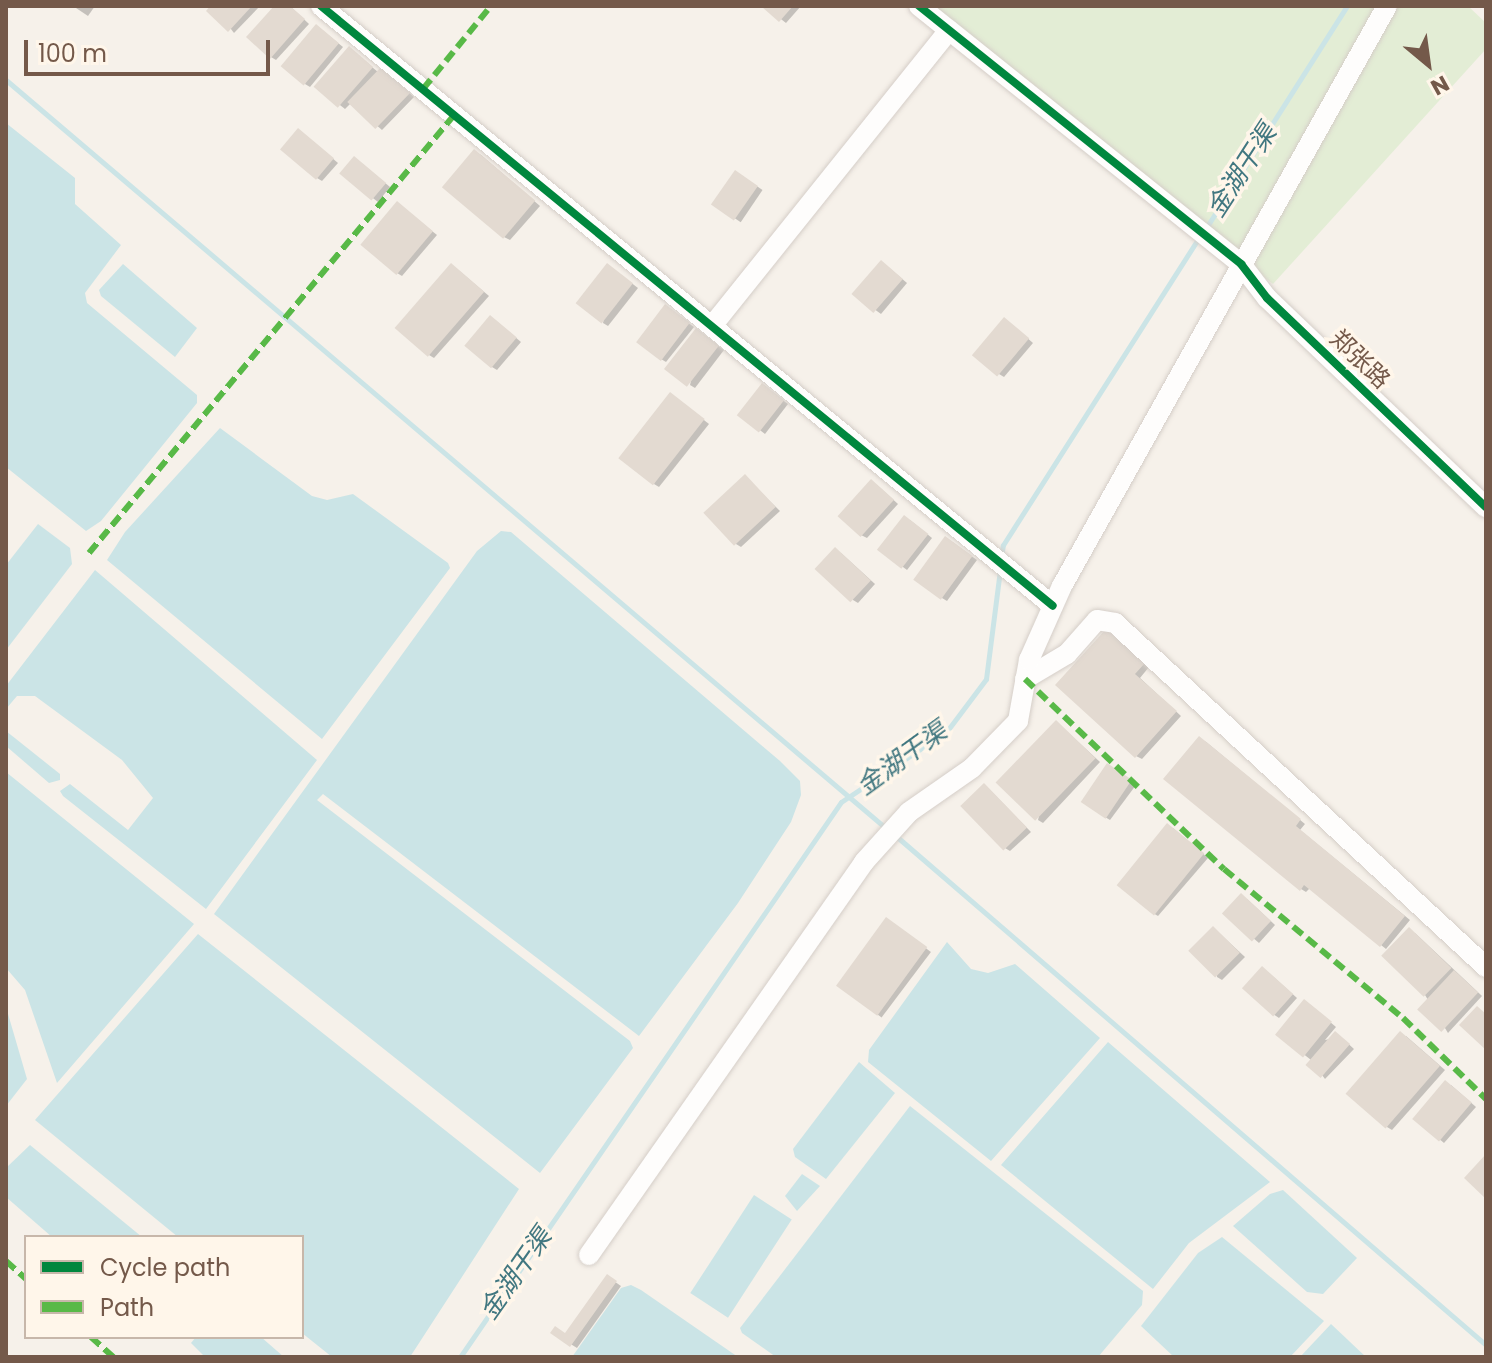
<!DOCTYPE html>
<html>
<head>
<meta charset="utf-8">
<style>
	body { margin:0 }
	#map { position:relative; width:1492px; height:1363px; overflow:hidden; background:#f6f1ea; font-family:Poppins,"Noto Sans SC",sans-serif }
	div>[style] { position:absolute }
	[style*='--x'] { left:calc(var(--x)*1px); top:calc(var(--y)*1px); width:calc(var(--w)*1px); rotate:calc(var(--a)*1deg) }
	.green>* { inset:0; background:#e3edd5 }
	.water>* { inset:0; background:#cbe4e6; transform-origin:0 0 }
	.shadow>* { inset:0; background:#0003; transform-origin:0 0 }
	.stream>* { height:5px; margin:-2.5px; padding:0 2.5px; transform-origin:2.5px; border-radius:2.5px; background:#cbe4e6 }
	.building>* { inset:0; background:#e3dad1; transform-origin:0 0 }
	.roads { filter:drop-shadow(0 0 2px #d5cec8) drop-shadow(0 0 2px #d5cec8) }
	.minor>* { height:20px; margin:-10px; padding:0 10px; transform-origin:10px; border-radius:10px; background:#fefdfc }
	.quiet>* { height:6px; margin-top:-3px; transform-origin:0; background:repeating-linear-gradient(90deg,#58b947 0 12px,transparent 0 18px) }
	.cycleway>* { height:8px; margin:-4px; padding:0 4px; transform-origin:4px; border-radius:4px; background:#00873e }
	span { translate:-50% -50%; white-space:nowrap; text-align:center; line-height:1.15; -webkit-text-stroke:7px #fff6ea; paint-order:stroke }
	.street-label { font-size:24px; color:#74594a }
	.water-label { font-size:26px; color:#417780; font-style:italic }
	.frame { position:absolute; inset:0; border:8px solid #74594a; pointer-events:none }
	.legend { position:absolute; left:24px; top:1235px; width:280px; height:104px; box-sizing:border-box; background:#fff6ea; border:2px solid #c7b7aa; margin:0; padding:10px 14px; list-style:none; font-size:24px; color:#74594a }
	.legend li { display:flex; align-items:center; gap:16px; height:40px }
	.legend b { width:40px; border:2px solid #c7b7aa }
	.north { position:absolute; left:1388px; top:24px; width:80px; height:80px; -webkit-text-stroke:6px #fff6ea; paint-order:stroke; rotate:151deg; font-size:22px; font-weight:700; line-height:32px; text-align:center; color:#74594a }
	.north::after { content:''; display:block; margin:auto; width:28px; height:36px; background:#74594a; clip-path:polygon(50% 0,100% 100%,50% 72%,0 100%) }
	.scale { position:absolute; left:24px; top:40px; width:246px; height:36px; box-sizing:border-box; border:4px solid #74594a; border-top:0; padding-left:10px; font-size:24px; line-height:28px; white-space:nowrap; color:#74594a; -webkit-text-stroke:6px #fff6ea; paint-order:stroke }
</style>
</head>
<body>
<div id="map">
	<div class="green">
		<i style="clip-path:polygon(921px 6px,1468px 6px,1486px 23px,1486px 49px,1273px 284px)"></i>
	</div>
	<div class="water">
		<i style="clip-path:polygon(6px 123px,75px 178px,75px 204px,121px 245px,85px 293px,87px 303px,197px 395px,197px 403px,101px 521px,86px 531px,6px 467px)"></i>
		<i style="clip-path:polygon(123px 264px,197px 328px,175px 357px,101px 296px,99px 290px)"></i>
		<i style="clip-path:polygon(220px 428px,312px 496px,327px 500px,353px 494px,448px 563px,450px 568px,322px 739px,107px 560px,125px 532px)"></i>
		<i style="clip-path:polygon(38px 524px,70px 548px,72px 564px,6px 650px,6px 565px)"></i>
		<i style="clip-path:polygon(501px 531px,511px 532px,780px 761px,800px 781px,801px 795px,791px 822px,738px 903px,639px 1036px,323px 794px,317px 800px,630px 1041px,633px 1048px,540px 1173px,214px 914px,477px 551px)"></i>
		<i style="clip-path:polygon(95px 570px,317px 760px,206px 909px,63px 796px,60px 791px,70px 784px,128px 830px,153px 798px,122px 760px,35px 696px,17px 696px,6px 709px,6px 686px)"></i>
		<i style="clip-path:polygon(6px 731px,60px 774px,60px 780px,49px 783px,6px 746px)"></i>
		<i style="clip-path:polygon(6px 772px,194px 924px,57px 1083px,25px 990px,6px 968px)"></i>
		<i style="clip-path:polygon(198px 934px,519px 1189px,410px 1357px,332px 1357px,302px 1333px,302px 1237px,178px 1237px,35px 1120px)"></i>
		<i style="clip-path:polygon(947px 942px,971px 969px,988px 973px,1015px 964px,1100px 1038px,991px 1161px,868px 1062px,869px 1050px)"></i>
		<i style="clip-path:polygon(6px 1007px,27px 1079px,6px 1106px)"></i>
		<i style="clip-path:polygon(1108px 1042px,1270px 1182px,1189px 1243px,1153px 1289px,1001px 1165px)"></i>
		<i style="clip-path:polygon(859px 1062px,895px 1093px,826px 1179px,795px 1157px,793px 1149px)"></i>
		<i style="clip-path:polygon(910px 1106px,1143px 1291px,1142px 1305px,1098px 1357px,776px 1357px,742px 1333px,740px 1328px)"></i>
		<i style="clip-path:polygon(30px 1145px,142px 1237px,52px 1237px,6px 1197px,6px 1168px)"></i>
		<i style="clip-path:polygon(802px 1174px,820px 1186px,797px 1211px,785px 1196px)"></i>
		<i style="clip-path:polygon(1283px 1190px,1357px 1258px,1323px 1294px,1307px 1292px,1233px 1226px,1270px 1194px)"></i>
		<i style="left:754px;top:1195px;width:45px;height:117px;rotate:33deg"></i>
		<i style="clip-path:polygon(1222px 1237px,1324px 1321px,1290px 1357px,1174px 1357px,1141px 1326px,1198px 1253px)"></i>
		<i style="clip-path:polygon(631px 1285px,641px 1290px,738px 1357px,572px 1357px,621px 1288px)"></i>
		<i style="clip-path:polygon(1331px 1324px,1366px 1357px,1300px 1357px)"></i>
		<i style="clip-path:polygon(196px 1337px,261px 1337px,284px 1357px,205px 1357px,191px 1343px)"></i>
	</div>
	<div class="shadow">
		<i style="clip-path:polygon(73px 6px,95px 6px,88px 16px)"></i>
		<i style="clip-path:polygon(213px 6px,260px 6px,234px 33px)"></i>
		<i style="clip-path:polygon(277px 6px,290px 6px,309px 24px,276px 60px,271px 57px)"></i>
		<i style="clip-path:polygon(764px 6px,801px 6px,786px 23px)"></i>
		<i style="clip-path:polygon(322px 30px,343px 47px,310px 87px,305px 84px)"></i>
		<i style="clip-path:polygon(354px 52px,378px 72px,387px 72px,414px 97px,382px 130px,351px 103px,345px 109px,317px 87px)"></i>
		<i style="clip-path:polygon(304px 134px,338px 163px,322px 181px,317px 178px)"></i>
		<i style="clip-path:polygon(480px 154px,540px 206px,510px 240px,504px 237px)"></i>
		<i style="clip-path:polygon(360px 162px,390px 187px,378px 202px,342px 174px)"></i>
		<i style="left:736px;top:172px;width:32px;height:39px;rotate:34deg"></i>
		<i style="clip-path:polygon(402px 207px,437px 235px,402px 276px,397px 273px)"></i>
		<i style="clip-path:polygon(887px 266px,907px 283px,881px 314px,855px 295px)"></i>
		<i style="clip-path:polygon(457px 269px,489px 296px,434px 358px,429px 355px)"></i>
		<i style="clip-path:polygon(613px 269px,638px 288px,608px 326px,603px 323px)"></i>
		<i style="clip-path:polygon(671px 310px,694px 327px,666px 362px,661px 359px)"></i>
		<i style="clip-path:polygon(495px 320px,521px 342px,497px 370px,492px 367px)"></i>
		<i style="clip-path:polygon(1010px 323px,1033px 343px,1004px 377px,999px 374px)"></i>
		<i style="clip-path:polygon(702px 334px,724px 350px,695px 388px,690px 385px)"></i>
		<i style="clip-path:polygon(768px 389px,788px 404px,765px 434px,740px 415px)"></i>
		<i style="clip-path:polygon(676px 398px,709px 424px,659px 487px,654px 484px)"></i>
		<i style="clip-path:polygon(745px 477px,780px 511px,741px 547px,736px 544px)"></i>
		<i style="clip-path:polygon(877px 485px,898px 504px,867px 538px,861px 535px)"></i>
		<i style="clip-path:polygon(910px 520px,932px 538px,907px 570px,879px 549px)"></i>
		<i style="clip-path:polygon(951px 541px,977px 560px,947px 601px,942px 598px)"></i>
		<i style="clip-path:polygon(841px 553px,875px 584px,858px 603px,853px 600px)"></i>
		<i style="clip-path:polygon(1107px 631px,1149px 667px,1140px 678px,1181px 716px,1142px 759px,1136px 756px)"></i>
		<i style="clip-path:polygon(1061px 726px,1100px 762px,1043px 823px,1038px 820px)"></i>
		<i style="clip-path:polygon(1205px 741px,1305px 824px,1300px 830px,1410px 920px,1386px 949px,1310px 888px,1306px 892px,1301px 889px)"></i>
		<i style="clip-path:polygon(1113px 768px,1136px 785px,1110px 820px,1105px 817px)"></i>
		<i style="clip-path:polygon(989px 789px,1031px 832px,1010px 851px,1005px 848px)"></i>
		<i style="clip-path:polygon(1173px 828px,1208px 858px,1158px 916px,1153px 913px)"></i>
		<i style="clip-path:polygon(1247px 899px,1275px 925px,1259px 943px,1225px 914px)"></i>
		<i style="left:891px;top:922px;width:50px;height:82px;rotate:37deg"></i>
		<i style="clip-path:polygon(1218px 932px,1245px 957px,1222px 980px,1217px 977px)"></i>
		<i style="clip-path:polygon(1415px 933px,1482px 996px,1448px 1033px,1425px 995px)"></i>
		<i style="clip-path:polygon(1268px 972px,1297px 998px,1279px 1018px,1273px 1014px)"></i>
		<i style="clip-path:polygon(1309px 1004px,1336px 1027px,1325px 1040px,1341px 1037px,1354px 1049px,1325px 1079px,1311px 1060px,1277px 1033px)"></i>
		<i style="clip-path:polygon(1406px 1036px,1445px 1070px,1392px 1130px,1387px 1127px)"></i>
		<i style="clip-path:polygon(1451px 1085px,1476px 1107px,1444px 1143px,1414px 1118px)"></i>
		<i style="clip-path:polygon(608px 1277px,621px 1286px,577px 1348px,553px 1333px,566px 1335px)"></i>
	</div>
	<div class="stream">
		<i style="--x:6;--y:80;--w:1158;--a:40.38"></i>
		<i style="--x:1206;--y:228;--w:263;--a:-57.6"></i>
		<i style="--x:1001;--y:556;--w:11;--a:-80"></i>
		<i style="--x:1003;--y:545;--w:366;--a:-57.5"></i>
		<i style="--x:896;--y:836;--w:779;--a:40.78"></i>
		<i style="--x:460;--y:1357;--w:673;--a:-55.53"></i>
		<i style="--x:841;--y:802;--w:128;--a:-33.8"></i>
		<i style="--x:947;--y:731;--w:65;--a:-53.1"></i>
		<i style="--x:986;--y:679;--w:110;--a:-82.7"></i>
	</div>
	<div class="building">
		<i style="clip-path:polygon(210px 6px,252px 6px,228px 32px,206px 11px)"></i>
		<i style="clip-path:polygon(274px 6px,290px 6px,305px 19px,270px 59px,246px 37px)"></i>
		<i style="clip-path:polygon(761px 6px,793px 6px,779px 22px)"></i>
		<i style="left:316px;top:24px;width:30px;height:55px;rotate:40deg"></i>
		<i style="left:349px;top:46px;width:32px;height:54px;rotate:41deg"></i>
		<i style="left:382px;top:66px;width:39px;height:50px;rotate:44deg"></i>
		<i style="left:298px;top:128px;width:47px;height:28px;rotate:40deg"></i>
		<i style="left:474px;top:149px;width:80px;height:50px;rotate:40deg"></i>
		<i style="left:354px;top:156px;width:42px;height:23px;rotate:40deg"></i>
		<i style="left:735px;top:170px;width:28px;height:42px;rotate:35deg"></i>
		<i style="left:397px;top:201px;width:47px;height:57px;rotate:40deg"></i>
		<i style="left:881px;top:260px;width:29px;height:45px;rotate:41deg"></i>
		<i style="left:451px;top:263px;width:44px;height:86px;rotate:41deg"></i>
		<i style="left:607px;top:263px;width:33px;height:51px;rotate:38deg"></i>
		<i style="left:665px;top:304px;width:31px;height:48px;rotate:37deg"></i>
		<i style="left:490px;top:315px;width:35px;height:40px;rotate:40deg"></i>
		<i style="left:1004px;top:317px;width:33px;height:50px;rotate:40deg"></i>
		<i style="left:696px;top:328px;width:29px;height:52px;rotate:38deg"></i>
		<i style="left:762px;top:383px;width:28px;height:41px;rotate:38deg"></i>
		<i style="left:670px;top:392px;width:44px;height:84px;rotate:38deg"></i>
		<i style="left:745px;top:474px;width:45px;height:57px;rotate:47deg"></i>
		<i style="left:871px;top:479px;width:31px;height:50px;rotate:42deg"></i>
		<i style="left:904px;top:515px;width:31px;height:44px;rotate:38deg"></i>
		<i style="left:945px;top:536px;width:34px;height:54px;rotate:36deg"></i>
		<i style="left:835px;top:547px;width:49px;height:30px;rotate:43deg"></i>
		<i style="clip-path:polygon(1106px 629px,1145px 663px,1135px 674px,1177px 711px,1135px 758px,1055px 685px)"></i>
		<i style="left:1056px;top:720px;width:55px;height:87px;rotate:44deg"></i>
		<i style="clip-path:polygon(1199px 736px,1301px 819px,1296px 826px,1405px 916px,1380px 947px,1304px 885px,1300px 891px,1163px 779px)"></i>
		<i style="left:1107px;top:763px;width:30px;height:47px;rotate:34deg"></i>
		<i style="left:984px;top:783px;width:62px;height:33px;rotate:46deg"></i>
		<i style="left:1167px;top:823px;width:48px;height:80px;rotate:39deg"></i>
		<i style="left:1241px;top:893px;width:41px;height:28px;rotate:43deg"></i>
		<i style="left:886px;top:917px;width:51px;height:85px;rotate:36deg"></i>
		<i style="left:1213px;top:926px;width:38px;height:35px;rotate:45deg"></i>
		<i style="left:1409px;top:927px;width:59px;height:40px;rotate:44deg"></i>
		<i style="left:1262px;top:966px;width:42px;height:30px;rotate:42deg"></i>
		<i style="left:1454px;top:970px;width:33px;height:54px;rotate:43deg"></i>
		<i style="left:1304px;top:999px;width:36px;height:46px;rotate:39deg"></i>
		<i style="clip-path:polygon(1477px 1006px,1486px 1014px,1486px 1050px,1459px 1025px)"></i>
		<i style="left:1335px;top:1031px;width:20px;height:45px;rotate:41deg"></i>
		<i style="left:1400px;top:1031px;width:53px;height:83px;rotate:41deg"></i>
		<i style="left:1445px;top:1080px;width:35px;height:51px;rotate:40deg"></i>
		<i style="clip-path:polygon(1486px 1154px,1486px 1199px,1464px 1178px)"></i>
		<i style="clip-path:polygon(607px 1274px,617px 1281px,570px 1347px,550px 1333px,555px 1326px,565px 1333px)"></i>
	</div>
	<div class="roads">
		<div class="minor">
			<i style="--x:321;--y:6;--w:946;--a:39.34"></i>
			<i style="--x:919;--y:6;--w:413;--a:38.7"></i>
			<i style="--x:1241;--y:264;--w:43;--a:52.6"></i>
			<i style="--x:1267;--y:298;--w:303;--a:43.7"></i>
			<i style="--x:712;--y:326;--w:379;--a:-51.3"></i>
			<i style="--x:1025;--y:679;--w:49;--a:-30.8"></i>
			<i style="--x:1067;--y:654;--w:45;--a:-48.6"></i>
			<i style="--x:1097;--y:620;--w:18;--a:9"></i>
			<i style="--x:1115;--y:623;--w:506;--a:42.84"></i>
			<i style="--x:589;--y:1255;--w:480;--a:-55"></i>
			<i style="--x:864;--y:862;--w:67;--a:-48"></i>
			<i style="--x:909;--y:812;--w:77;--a:-34.9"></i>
			<i style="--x:972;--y:768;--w:66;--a:-45.6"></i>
			<i style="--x:1018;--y:721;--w:62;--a:-79.8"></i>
			<i style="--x:1029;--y:660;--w:81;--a:-66"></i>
			<i style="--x:1062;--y:586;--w:665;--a:-60.74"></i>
		</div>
	</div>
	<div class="quiet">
		<i style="--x:423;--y:89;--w:107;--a:-50.7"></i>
		<i style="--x:89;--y:553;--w:572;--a:-50.18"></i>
		<i style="--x:1025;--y:679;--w:275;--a:43.7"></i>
		<i style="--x:1224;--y:869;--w:233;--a:39.8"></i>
		<i style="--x:1403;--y:1018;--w:116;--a:44.3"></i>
		<i style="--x:6;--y:1261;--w:27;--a:42"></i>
		<i style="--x:91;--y:1337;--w:30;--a:42"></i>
	</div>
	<div class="cycleway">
		<i style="--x:321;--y:6;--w:946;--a:39.34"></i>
		<i style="--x:919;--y:6;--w:413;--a:38.7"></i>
		<i style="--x:1241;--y:264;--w:43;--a:52.6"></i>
		<i style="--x:1267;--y:298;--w:303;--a:43.7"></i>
	</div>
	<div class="street-label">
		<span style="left:1360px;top:359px;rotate:44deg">郑张路</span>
	</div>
	<div class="water-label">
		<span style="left:1242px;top:171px;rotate:-57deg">金湖干渠</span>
		<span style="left:902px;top:759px;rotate:-36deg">金湖干渠</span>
		<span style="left:516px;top:1274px;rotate:-55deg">金湖干渠</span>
	</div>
	<div class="frame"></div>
	<ul class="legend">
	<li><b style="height:10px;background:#00873e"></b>Cycle path</li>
	<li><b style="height:10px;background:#58b947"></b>Path</li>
	</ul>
	<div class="north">N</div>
	<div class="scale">100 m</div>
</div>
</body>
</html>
